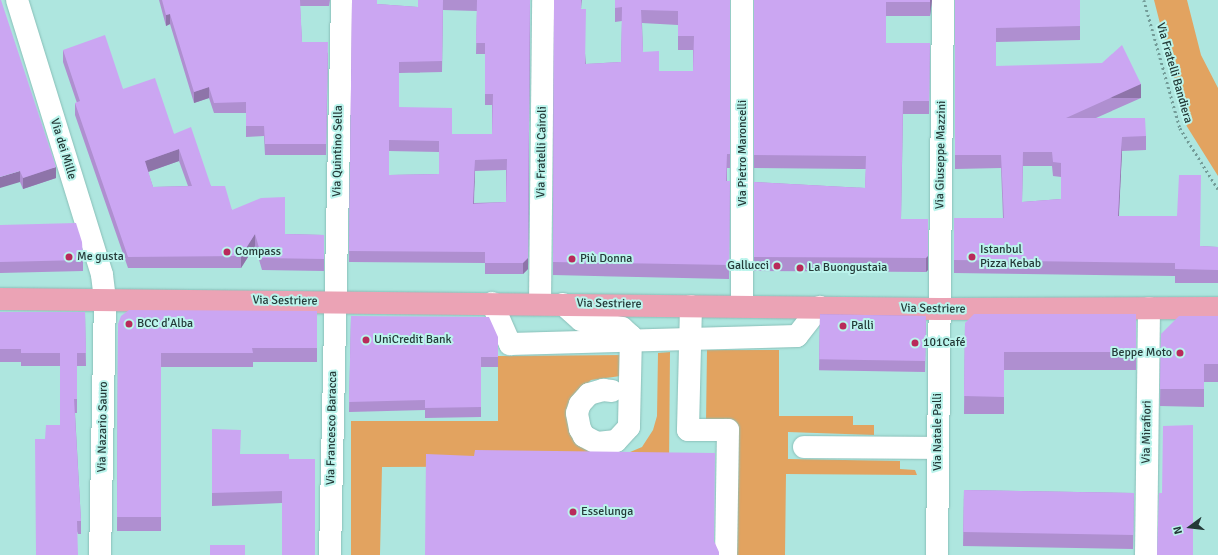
<!DOCTYPE html>
<html>
<head>
<meta charset="utf-8">
<style>
	body { margin:0 }
	#map { position:relative; width:1218px; height:555px; overflow:hidden; background:#aee6df; font-family:Signika,sans-serif }
	div>[style] { position:absolute }
	[style*='--x'] { left:calc(var(--x)*1px); top:calc(var(--y)*1px); width:calc(var(--w)*1px); rotate:calc(var(--a)*1deg) }
	.green>* { inset:0; background:#e2a360 }
	.path>* { height:2.5px; margin-top:-1.25px; transform-origin:0; background:repeating-linear-gradient(90deg,#739c98 0 2px,transparent 0 5px) }
	.roads { filter:drop-shadow(0 0 1px #89bfb8) drop-shadow(0 0 1px #89bfb8) }
	.minor>* { height:22px; margin:-11px; padding:0 11px; transform-origin:11px; border-radius:11px; background:#fff }
	.major>* { height:22px; margin:-11px; padding:0 11px; transform-origin:11px; border-radius:11px; background:#eba3b5 }
	.wall>* { inset:0; background:#af8fd0; transform-origin:0 0 }
	.shaded-wall>* { inset:0; background:#8e74a9; transform-origin:0 0 }
	.building>* { inset:0; background:#cba6f2; transform-origin:0 0 }
	.dots>* { width:11px; height:11px; translate:-50% -50%; box-sizing:border-box; border:2px solid #bbf4ec; border-radius:50% }
	span { translate:-50% -50%; white-space:nowrap; text-align:center; line-height:1.15; -webkit-text-stroke:4px #bbf4ec; paint-order:stroke }
	.street-label { font-size:12px; color:#243a38 }
	.poi-label { font-size:12px; color:#243a38 }
	.left { translate:0 -50%; text-align:left }
	.right { translate:-100% -50%; text-align:right }
	.north { position:absolute; left:1170px; top:507px; width:40px; height:40px; -webkit-text-stroke:3px #bbf4ec; paint-order:stroke; rotate:255deg; font-size:11px; font-weight:700; line-height:16px; text-align:center; color:#243a38 }
	.north::after { content:''; display:block; margin:auto; width:14px; height:18px; background:#243a38; clip-path:polygon(50% 0,100% 100%,50% 72%,0 100%) }
</style>
</head>
<body>
<div id="map">
	<div class="green">
		<i style="clip-path:polygon(1154px 0,1187px 0,1201px 55px,1218px 88px,1218px 176px,1186px 125px)"></i>
		<i style="clip-path:polygon(707px 350px,779px 350px,779px 416px,853px 416px,853px 425px,874px 425px,874px 435px,788px 432px,788px 459px,900px 461px,900px 469px,915px 470px,917px 475px,786px 474px,785px 555px,734px 555px,733px 423px,706px 422px)"></i>
		<i style="clip-path:polygon(670px 352px,669px 466px,382px 467px,380px 555px,351px 555px,351px 421px,498px 421px,498px 356px,627px 355px,628px 375px,591px 380px,580px 391px,575px 420px,623px 455px,642px 447px,653px 430px,657px 416px,658px 353px)"></i>
	</div>
	<div class="path">
		<i style="--x:1144;--y:0;--w:133;--a:74.3"></i>
		<i style="--x:1180;--y:128;--w:72;--a:58.1"></i>
	</div>
	<div class="roads">
		<div class="minor">
			<i style="--x:17;--y:0;--w:288;--a:72.8"></i>
			<i style="--x:102;--y:275;--w:23;--a:83"></i>
			<i style="--x:105;--y:298;--w:257;--a:91.1"></i>
			<i style="--x:492;--y:303;--w:45;--a:66.3"></i>
			<i style="--x:510;--y:344;--w:287;--a:-1.6"></i>
			<i style="--x:797;--y:336;--w:37;--a:-52"></i>
			<i style="--x:540;--y:303;--w:303;--a:-89.4"></i>
			<i style="--x:563;--y:304;--w:24;--a:42"></i>
			<i style="--x:581;--y:320;--w:42;--a:11"></i>
			<i style="--x:622;--y:328;--w:12;--a:42"></i>
			<i style="--x:631;--y:336;--w:91;--a:91.3"></i>
			<i style="--x:629;--y:427;--w:19;--a:133"></i>
			<i style="--x:616;--y:441;--w:19;--a:174"></i>
			<i style="--x:597;--y:443;--w:15;--a:-152"></i>
			<i style="--x:584;--y:436;--w:8;--a:-120"></i>
			<i style="--x:580;--y:429;--w:16;--a:-101"></i>
			<i style="--x:577;--y:413;--w:9;--a:-72"></i>
			<i style="--x:580;--y:404;--w:13;--a:-48"></i>
			<i style="--x:589;--y:394;--w:15;--a:-16"></i>
			<i style="--x:603;--y:390;--w:9;--a:6"></i>
			<i style="--x:691;--y:306;--w:124;--a:91.4"></i>
			<i style="--x:688;--y:430;--w:40;--a:0"></i>
			<i style="--x:728;--y:430;--w:125;--a:90.9"></i>
			<i style="--x:742;--y:306;--w:306;--a:-90"></i>
			<i style="--x:804;--y:447;--w:134;--a:0.4"></i>
			<i style="--x:330;--y:555;--w:555;--a:-88.76"></i>
			<i style="--x:937;--y:555;--w:555;--a:-89.38"></i>
			<i style="--x:1146;--y:555;--w:247;--a:-89.3"></i>
		</div>
		<div class="major">
			<i style="--x:0;--y:299;--w:939;--a:0.61"></i>
			<i style="--x:939;--y:309;--w:279;--a:-0.2"></i>
		</div>
	</div>
	<div class="wall">
		<i style="clip-path:polygon(0 0,56px 178px,23px 189px,20px 182px)"></i>
		<i style="clip-path:polygon(159px 0,330px 0,329px 6px,300px 6px,302px 42px,328px 53px,326px 155px,265px 155px,264px 136px,246px 137px,246px 113px,214px 113px,209px 98px,194px 103px,170px 24px,166px 26px)"></i>
		<i style="clip-path:polygon(evenodd,352px 0,377px 4px,418px 7px,418px 0,530px 0,528px 269px,523px 274px,485px 274px,485px 263px,349px 262px,352px 0,443px 10px,477px 11px,476px 54px,485px 54px,485px 105px,492px 105px,492px 134px,452px 134px,399px 107px,399px 73px,442px 72px,443px 10px,352px 0,389px 151px,439px 152px,439px 174px,389px 175px,389px 151px,352px 0,506px 170px,506px 202px,474px 203px,475px 171px,506px 170px)"></i>
		<i style="clip-path:polygon(evenodd,554px 0,582px 0,581px 9px,586px 64px,621px 62px,622px 21px,615px 22px,615px 0,730px 0,730px 168px,727px 168px,727px 181px,730px 181px,729px 279px,553px 275px,554px 0,642px 23px,678px 25px,678px 50px,693px 50px,693px 71px,659px 71px,643px 52px,642px 23px)"></i>
		<i style="clip-path:polygon(754px 0,932px 0,930px 16px,886px 16px,886px 43px,930px 43px,929px 114px,903px 114px,901px 219px,928px 219px,928px 270px,926px 272px,754px 271px,754px 182px,865px 188px,866px 169px,754px 168px)"></i>
		<i style="clip-path:polygon(evenodd,955px 0,1080px 0,1080px 40px,996px 42px,996px 66px,1141px 98px,1096px 118px,1146px 136px,1146px 150px,1122px 151px,1119px 216px,1200px 246px,1218px 247px,1218px 283px,1175px 283px,1175px 276px,954px 273px,954px 218px,1003px 218px,1001px 168px,955px 169px,955px 0,1023px 166px,1052px 166px,1053px 176px,1061px 177px,1061px 199px,1022px 202px,1023px 166px)"></i>
		<i style="clip-path:polygon(evenodd,63px 50px,123px 89px,174px 134px,211px 186px,232px 210px,285px 234px,324px 235px,324px 271px,262px 270px,255px 246px,241px 268px,128px 268px,75px 115px,75px 103px,77px 103px,63px 62px,63px 50px,179px 161px,188px 186px,153px 187px,148px 172px,179px 161px)"></i>
		<i style="clip-path:polygon(0 225px,83px 260px,83px 271px,0 273px)"></i>
		<i style="clip-path:polygon(317px 311px,317px 362px,253px 362px,253px 367px,161px 367px,161px 531px,117px 531px,118px 324px)"></i>
		<i style="clip-path:polygon(0 312px,85px 312px,86px 366px,77px 366px,77px 413px,75px 413px,81px 521px,81px 534px,78px 534px,45px 439px,60px 425px,60px 366px,21px 366px,21px 362px,0 362px)"></i>
		<i style="clip-path:polygon(1136px 314px,1136px 370px,1004px 370px,1004px 414px,964px 414px,965px 323px)"></i>
		<i style="clip-path:polygon(351px 316px,498px 337px,498px 367px,481px 367px,481px 417px,425px 418px,425px 410px,349px 412px)"></i>
		<i style="left:926px;top:316px;width:56px;height:106px;rotate:91deg"></i>
		<i style="clip-path:polygon(1218px 316px,1218px 382px,1204px 382px,1204px 407px,1160px 406px,1161px 334px)"></i>
		<i style="clip-path:polygon(241px 454px,289px 454px,282px 503px,212px 506px,212px 493px)"></i>
		<i style="left:964px;top:490px;width:170px;height:56px;rotate:1deg"></i>
	</div>
	<div class="shaded-wall">
		<i style="clip-path:polygon(530px 0,528px 269px,523px 274px,523px 263px)"></i>
		<i style="clip-path:polygon(930px 0,932px 0,930px 16px)"></i>
		<i style="clip-path:polygon(170px 14px,170px 24px,166px 26px,166px 15px)"></i>
		<i style="left:1141px;top:84px;width:14px;height:82px;rotate:90deg"></i>
		<i style="clip-path:polygon(209px 87px,209px 98px,194px 103px,194px 92px)"></i>
		<i style="clip-path:polygon(1122px 137px,1122px 151px,1118px 230px,1118px 216px)"></i>
		<i style="clip-path:polygon(179px 149px,179px 161px,145px 173px,145px 161px)"></i>
		<i style="clip-path:polygon(475px 160px,475px 171px,473px 214px,473px 204px)"></i>
		<i style="clip-path:polygon(56px 167px,56px 178px,23px 189px,23px 178px)"></i>
		<i style="clip-path:polygon(20px 171px,20px 182px,0 188px,0 177px)"></i>
		<i style="clip-path:polygon(928px 219px,928px 270px,926px 272px,926px 258px)"></i>
		<i style="clip-path:polygon(255px 234px,255px 246px,241px 268px,241px 256px)"></i>
	</div>
	<div class="building">
		<i style="clip-path:polygon(0 0,1px 0,56px 167px,23px 178px,20px 171px,0 177px)"></i>
		<i style="clip-path:polygon(162px 0,300px 0,302px 42px,328px 42px,326px 144px,265px 144px,264px 126px,246px 126px,246px 102px,214px 103px,209px 87px,194px 92px,170px 14px,166px 15px)"></i>
		<i style="clip-path:polygon(evenodd,352px 0,377px 0,377px 4px,418px 7px,418px 0,443px 0,442px 61px,399px 62px,399px 107px,452px 108px,452px 134px,492px 134px,493px 94px,485px 94px,485px 43px,476px 43px,477px 0,530px 0,528px 258px,523px 263px,485px 263px,485px 252px,349px 251px,352px 0,389px 140px,439px 141px,439px 174px,389px 175px,389px 140px,352px 0,507px 159px,506px 202px,473px 204px,475px 160px,507px 159px)"></i>
		<i style="clip-path:polygon(evenodd,554px 0,581px 0,581px 9px,586px 9px,585px 64px,621px 62px,622px 7px,615px 8px,615px 0,730px 0,730px 154px,727px 154px,726px 181px,730px 181px,729px 265px,553px 262px,554px 0,641px 10px,678px 11px,678px 36px,694px 36px,693px 71px,659px 71px,659px 51px,643px 52px,641px 10px)"></i>
		<i style="clip-path:polygon(754px 0,930px 0,930px 2px,886px 2px,886px 43px,930px 43px,929px 101px,903px 101px,901px 219px,928px 219px,928px 256px,926px 258px,754px 257px,754px 182px,865px 188px,866px 156px,754px 155px)"></i>
		<i style="clip-path:polygon(evenodd,955px 0,1080px 0,1080px 26px,996px 28px,996px 66px,1102px 63px,1122px 45px,1141px 84px,1066px 118px,1145px 118px,1146px 136px,1122px 137px,1118px 216px,1177px 216px,1179px 175px,1201px 175px,1200px 246px,1218px 247px,1218px 270px,1175px 269px,1175px 263px,954px 260px,954px 218px,1004px 218px,1001px 155px,955px 155px,955px 0,1023px 152px,1052px 152px,1053px 162px,1061px 163px,1061px 199px,1022px 202px,1023px 152px)"></i>
		<i style="clip-path:polygon(evenodd,105px 35px,123px 89px,155px 78px,174px 134px,191px 127px,211px 186px,225px 186px,232px 210px,261px 198px,285px 197px,285px 234px,324px 235px,324px 259px,262px 258px,255px 234px,241px 256px,128px 257px,75px 103px,80px 101px,63px 50px,105px 35px,179px 149px,192px 186px,153px 187px,145px 161px,179px 149px)"></i>
		<i style="clip-path:polygon(76px 223px,82px 242px,83px 260px,0 262px,0 225px)"></i>
		<i style="clip-path:polygon(129px 310px,317px 311px,317px 348px,252px 348px,253px 353px,161px 353px,161px 517px,117px 517px,118px 324px,121px 316px)"></i>
		<i style="clip-path:polygon(0 312px,85px 312px,86px 353px,77px 353px,77px 399px,74px 399px,81px 521px,77px 521px,78px 555px,36px 555px,35px 439px,45px 439px,46px 425px,60px 425px,60px 353px,21px 353px,21px 349px,0 349px)"></i>
		<i style="clip-path:polygon(974px 314px,1136px 314px,1136px 352px,1004px 352px,1004px 397px,964px 396px,965px 323px)"></i>
		<i style="clip-path:polygon(351px 316px,489px 317px,498px 337px,498px 357px,481px 357px,481px 407px,425px 408px,425px 400px,349px 402px)"></i>
		<i style="left:926px;top:316px;width:45px;height:106px;rotate:91deg"></i>
		<i style="clip-path:polygon(1179px 316px,1218px 316px,1218px 364px,1204px 364px,1204px 389px,1160px 389px,1161px 334px)"></i>
		<i style="clip-path:polygon(1193px 425px,1193px 555px,1157px 555px,1159px 493px,1162px 493px,1163px 426px)"></i>
		<i style="clip-path:polygon(212px 429px,241px 430px,240px 454px,289px 454px,289px 459px,315px 459px,315px 555px,282px 555px,282px 491px,212px 493px)"></i>
		<i style="clip-path:polygon(475px 450px,715px 453px,714px 541px,719px 552px,719px 555px,425px 555px,426px 454px,474px 456px)"></i>
		<i style="left:964px;top:490px;width:170px;height:42px;rotate:1deg"></i>
		<i style="left:210px;top:545px;width:35px;height:10px"></i>
	</div>
	<div class="dots">
		<i style="left:227px;top:252px;background:#b92a5a"></i>
		<i style="left:69px;top:257px;background:#b92a5a"></i>
		<i style="left:972px;top:257px;background:#b92a5a"></i>
		<i style="left:572px;top:259px;background:#b92a5a"></i>
		<i style="left:777px;top:266px;background:#b92a5a"></i>
		<i style="left:800px;top:268px;background:#b92a5a"></i>
		<i style="left:129px;top:324px;background:#b92a5a"></i>
		<i style="left:843px;top:326px;background:#b92a5a"></i>
		<i style="left:366px;top:340px;background:#b92a5a"></i>
		<i style="left:915px;top:343px;background:#b92a5a"></i>
		<i style="left:1180px;top:353px;background:#b92a5a"></i>
		<i style="left:573px;top:512px;background:#b92a5a"></i>
	</div>
	<div class="street-label">
		<span style="left:1174px;top:73px;rotate:74deg">Via Fratelli Bandiera</span>
		<span style="left:63px;top:149px;rotate:73deg">Via dei Mille</span>
		<span style="left:338px;top:151px;rotate:-89deg">Via Quintino Sella</span>
		<span style="left:542px;top:152px;rotate:-89deg">Via Fratelli Cairoli</span>
		<span style="left:743px;top:153px;rotate:-90deg">Via Pietro Maroncelli</span>
		<span style="left:941px;top:155px;rotate:-89deg">Via Giuseppe Mazzini</span>
		<span style="left:285px;top:301px;rotate:1deg">Via Sestriere</span>
		<span style="left:609px;top:304px;rotate:1deg">Via Sestriere</span>
		<span style="left:933px;top:309px;rotate:1deg">Via Sestriere</span>
		<span style="left:103px;top:427px;rotate:-89deg">Via Nazario Sauro</span>
		<span style="left:332px;top:428px;rotate:-89deg">Via Francesco Baracca</span>
		<span style="left:938px;top:432px;rotate:-90deg">Via Natale Palli</span>
		<span style="left:1147px;top:432px;rotate:-89deg">Via Mirafiori</span>
	</div>
	<div class="poi-label">
		<span class="left" style="left:980px;top:257px">Istanbul<br>Pizza Kebab</span>
		<span class="left" style="left:235px;top:252px">Compass</span>
		<span class="left" style="left:77px;top:257px">Me gusta</span>
		<span class="left" style="left:580px;top:259px">Più Donna</span>
		<span class="right" style="left:769px;top:266px">Gallucci</span>
		<span class="left" style="left:808px;top:268px">La Buongustaia</span>
		<span class="left" style="left:137px;top:324px">BCC d'Alba</span>
		<span class="left" style="left:851px;top:326px">Palli</span>
		<span class="left" style="left:374px;top:340px">UniCredit Bank</span>
		<span class="left" style="left:923px;top:343px">101Café</span>
		<span class="right" style="left:1172px;top:353px">Beppe Moto</span>
		<span class="left" style="left:581px;top:512px">Esselunga</span>
	</div>
	<div class="north">N</div>
</div>
</body>
</html>
